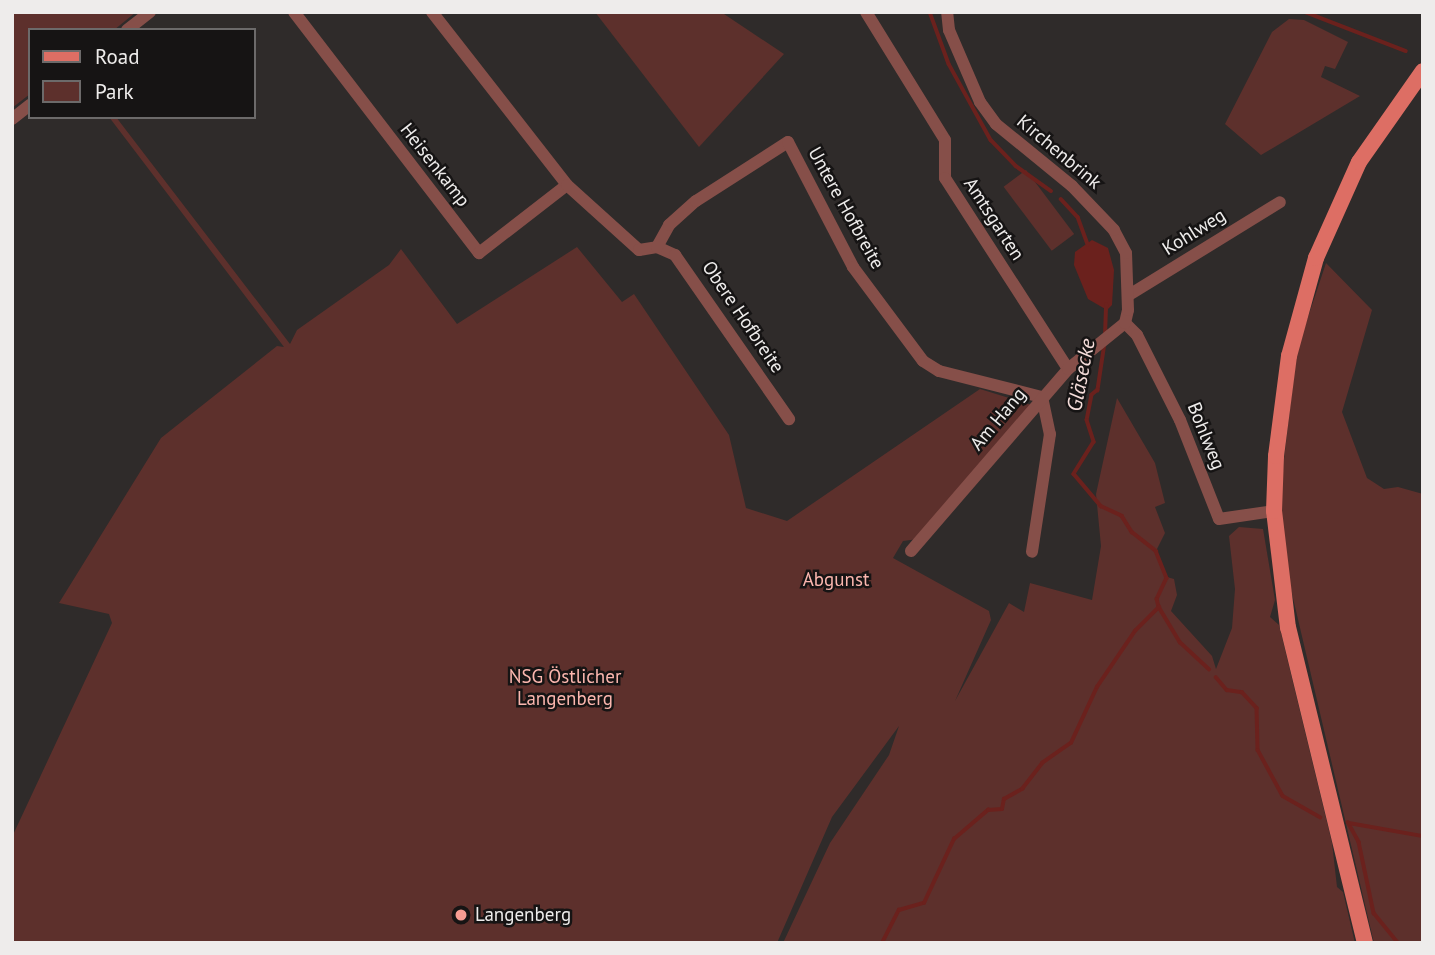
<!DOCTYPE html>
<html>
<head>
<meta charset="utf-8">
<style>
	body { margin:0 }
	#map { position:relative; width:1435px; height:955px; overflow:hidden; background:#2f2b2a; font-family:"PT Sans",sans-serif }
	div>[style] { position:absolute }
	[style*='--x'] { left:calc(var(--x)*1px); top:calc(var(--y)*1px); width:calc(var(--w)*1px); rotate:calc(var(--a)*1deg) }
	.green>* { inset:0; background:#5d302c; transform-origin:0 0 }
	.water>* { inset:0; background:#6b211d }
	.stream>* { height:3.5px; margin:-1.75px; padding:0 1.75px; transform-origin:1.75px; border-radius:1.75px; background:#6b211d }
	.minor>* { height:12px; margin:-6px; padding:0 6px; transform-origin:6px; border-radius:6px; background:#864f49 }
	.major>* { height:16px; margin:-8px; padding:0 8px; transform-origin:8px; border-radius:8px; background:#dd6e64 }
	.dots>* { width:19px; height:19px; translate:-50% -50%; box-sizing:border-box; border:4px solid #161414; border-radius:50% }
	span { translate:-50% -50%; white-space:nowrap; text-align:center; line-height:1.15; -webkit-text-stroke:5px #161414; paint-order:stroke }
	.street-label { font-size:19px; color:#eeeceb }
	.park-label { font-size:19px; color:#fbb6ae }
	.poi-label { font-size:19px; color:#eeeceb }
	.left { translate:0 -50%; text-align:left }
	.water-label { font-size:21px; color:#f6dedb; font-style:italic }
	.frame { position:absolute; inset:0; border:14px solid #eeeceb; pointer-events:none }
	.legend { position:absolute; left:28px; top:28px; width:228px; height:91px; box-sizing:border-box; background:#161414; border:2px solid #6c6a6a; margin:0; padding:9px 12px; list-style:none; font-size:21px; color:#eeeceb }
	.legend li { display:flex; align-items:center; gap:14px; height:35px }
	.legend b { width:35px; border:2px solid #6c6a6a }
</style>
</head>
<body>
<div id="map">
	<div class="green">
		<i style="clip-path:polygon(12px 12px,136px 12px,114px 30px,30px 30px,30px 94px,12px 108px)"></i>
		<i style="clip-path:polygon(595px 12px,721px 12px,784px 54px,699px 147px)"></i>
		<i style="clip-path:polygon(1289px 19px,1304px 20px,1348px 42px,1335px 69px,1325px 66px,1321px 77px,1360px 96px,1261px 155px,1225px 124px,1272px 32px)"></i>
		<i style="clip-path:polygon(109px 117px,116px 117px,290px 344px,297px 330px,389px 265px,401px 249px,457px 324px,577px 247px,622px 302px,634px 294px,729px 435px,746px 508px,787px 521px,980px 389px,1032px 405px,918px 539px,903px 541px,893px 558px,989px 611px,991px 620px,955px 701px,1009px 603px,1024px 612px,1030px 583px,1092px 600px,1101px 546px,1096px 494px,1117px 398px,1155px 463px,1165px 503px,1155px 507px,1165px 533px,1156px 551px,1167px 577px,1174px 579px,1177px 595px,1171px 611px,1212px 656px,1216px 669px,1232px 628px,1235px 589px,1229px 536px,1239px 527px,1263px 529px,1275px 600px,1270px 617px,1279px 625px,1332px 843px,1337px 887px,1343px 892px,1355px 943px,783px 943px,830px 843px,889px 755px,899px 726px,832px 817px,777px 943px,12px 943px,12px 837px,112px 623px,109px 614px,59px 603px,161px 438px,277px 346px,284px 347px)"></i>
		<i style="left:1026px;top:170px;width:80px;height:28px;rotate:53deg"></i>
		<i style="clip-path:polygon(1326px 263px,1372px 310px,1342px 412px,1367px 478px,1384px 489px,1398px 487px,1423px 494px,1423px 943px,1374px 943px,1289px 581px,1280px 507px,1284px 459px,1297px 350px)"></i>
	</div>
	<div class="water">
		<i style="clip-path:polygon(1092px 240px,1108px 248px,1114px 270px,1112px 305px,1107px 310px,1088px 299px,1074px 265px,1075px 252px)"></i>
	</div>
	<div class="stream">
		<i style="--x:930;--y:12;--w:55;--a:69.9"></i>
		<i style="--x:949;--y:64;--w:87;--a:61.1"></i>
		<i style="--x:991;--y:140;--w:36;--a:46"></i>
		<i style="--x:1016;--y:166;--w:43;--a:35.5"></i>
		<i style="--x:1305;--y:12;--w:108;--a:21.1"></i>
		<i style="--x:1061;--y:199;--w:25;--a:47"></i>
		<i style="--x:1078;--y:217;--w:29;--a:70"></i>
		<i style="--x:1105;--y:336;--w:31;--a:-88"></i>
		<i style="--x:1105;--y:343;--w:48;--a:98.5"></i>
		<i style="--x:1098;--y:390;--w:8;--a:140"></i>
		<i style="--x:1092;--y:395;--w:25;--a:101"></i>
		<i style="--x:1087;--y:420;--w:23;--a:72"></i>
		<i style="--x:1094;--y:442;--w:38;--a:122"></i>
		<i style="--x:1074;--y:474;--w:42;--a:49.8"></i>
		<i style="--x:1101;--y:506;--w:23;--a:25"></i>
		<i style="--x:1122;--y:516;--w:19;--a:58"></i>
		<i style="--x:1132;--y:532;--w:31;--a:38"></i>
		<i style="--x:1156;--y:551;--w:29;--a:68"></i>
		<i style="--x:1167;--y:578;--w:23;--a:115"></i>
		<i style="--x:1157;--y:599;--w:8;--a:76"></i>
		<i style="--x:1159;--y:607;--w:41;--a:59"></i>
		<i style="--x:1180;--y:642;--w:40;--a:43"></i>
		<i style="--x:1216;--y:677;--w:17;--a:50"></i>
		<i style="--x:1227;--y:690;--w:15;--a:8"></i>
		<i style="--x:1242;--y:692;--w:22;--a:47"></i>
		<i style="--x:1257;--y:708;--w:42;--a:88.6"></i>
		<i style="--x:1258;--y:750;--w:52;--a:61.5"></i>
		<i style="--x:1283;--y:796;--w:43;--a:29.6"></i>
		<i style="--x:1348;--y:822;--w:23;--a:61"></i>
		<i style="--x:1359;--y:842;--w:73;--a:78.1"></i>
		<i style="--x:1374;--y:913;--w:38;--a:51"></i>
		<i style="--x:1349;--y:823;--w:75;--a:10"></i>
		<i style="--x:882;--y:943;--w:37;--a:-63"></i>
		<i style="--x:899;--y:910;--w:26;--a:-16"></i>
		<i style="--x:924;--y:903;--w:71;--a:-64.9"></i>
		<i style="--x:954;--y:839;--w:45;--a:-40.5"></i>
		<i style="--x:988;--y:810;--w:14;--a:-4"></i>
		<i style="--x:1002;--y:809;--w:10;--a:-79"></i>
		<i style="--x:1004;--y:799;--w:21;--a:-29"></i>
		<i style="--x:1022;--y:789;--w:33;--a:-52"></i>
		<i style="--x:1042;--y:763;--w:35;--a:-35"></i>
		<i style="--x:1071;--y:743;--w:62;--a:-65.1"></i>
		<i style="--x:1097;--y:687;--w:68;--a:-55.8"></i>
		<i style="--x:1135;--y:631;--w:34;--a:-45"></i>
	</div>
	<div class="minor">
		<i style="--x:294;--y:12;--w:304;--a:52.5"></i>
		<i style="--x:479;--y:253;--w:111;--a:-37.7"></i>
		<i style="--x:432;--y:12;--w:219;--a:52"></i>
		<i style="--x:567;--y:185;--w:97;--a:42.1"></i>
		<i style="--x:639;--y:250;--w:18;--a:-9"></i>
		<i style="--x:657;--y:247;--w:20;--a:24"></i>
		<i style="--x:675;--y:255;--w:200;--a:55.2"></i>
		<i style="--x:866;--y:12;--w:150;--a:58.3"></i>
		<i style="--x:945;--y:140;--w:38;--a:90"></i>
		<i style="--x:945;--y:178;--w:227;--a:57.2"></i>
		<i style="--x:127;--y:30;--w:29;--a:-38"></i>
		<i style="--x:12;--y:119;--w:23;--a:-38"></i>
		<i style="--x:657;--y:247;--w:25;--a:-61"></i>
		<i style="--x:669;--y:225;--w:36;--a:-42"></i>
		<i style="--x:696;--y:201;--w:109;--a:-32.7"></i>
		<i style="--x:788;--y:142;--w:141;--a:62.5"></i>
		<i style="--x:853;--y:267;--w:117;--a:53.3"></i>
		<i style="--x:923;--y:361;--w:19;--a:32"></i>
		<i style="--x:939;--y:371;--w:106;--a:14.2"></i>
		<i style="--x:1042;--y:397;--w:38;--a:78"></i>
		<i style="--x:1050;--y:434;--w:119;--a:98.7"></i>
		<i style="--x:1129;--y:295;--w:177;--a:-31.6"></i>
		<i style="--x:1125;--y:323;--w:17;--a:45"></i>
		<i style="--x:1137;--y:335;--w:95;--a:63.2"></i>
		<i style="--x:1180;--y:420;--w:106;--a:68.5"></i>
		<i style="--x:1219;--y:519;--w:56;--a:-8.3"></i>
		<i style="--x:911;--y:551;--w:240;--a:-49.2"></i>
		<i style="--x:1068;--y:369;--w:73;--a:-38.9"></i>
		<i style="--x:1125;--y:323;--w:13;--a:-77"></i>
		<i style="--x:1128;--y:310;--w:57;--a:-92"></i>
		<i style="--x:1126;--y:253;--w:26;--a:-118"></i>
		<i style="--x:1114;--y:230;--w:61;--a:-133.7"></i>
		<i style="--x:1072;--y:186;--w:98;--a:-140.8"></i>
		<i style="--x:996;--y:124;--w:27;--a:-126"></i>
		<i style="--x:980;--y:102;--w:78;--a:-113.3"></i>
		<i style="--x:949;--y:30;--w:18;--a:-96"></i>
	</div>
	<div class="major">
		<i style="--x:1365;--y:943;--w:324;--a:-103.7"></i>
		<i style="--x:1288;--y:628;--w:118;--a:-96.8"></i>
		<i style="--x:1274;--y:511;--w:55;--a:-87.9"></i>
		<i style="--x:1276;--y:456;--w:101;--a:-82.6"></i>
		<i style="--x:1289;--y:356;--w:102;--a:-74.6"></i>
		<i style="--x:1316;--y:258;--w:105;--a:-65.9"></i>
		<i style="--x:1359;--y:162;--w:111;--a:-54.9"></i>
	</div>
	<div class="dots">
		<i style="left:461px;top:915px;background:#f59c92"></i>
	</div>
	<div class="street-label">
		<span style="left:1059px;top:152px;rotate:40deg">Kirchenbrink</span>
		<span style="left:435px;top:165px;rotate:52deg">Heisenkamp</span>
		<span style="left:846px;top:208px;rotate:61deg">Untere Hofbreite</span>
		<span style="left:994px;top:219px;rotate:57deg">Amtsgarten</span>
		<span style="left:1194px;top:232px;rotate:-32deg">Kohlweg</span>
		<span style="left:743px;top:317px;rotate:56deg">Obere Hofbreite</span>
		<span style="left:998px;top:419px;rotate:-50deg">Am Hang</span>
		<span style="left:1206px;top:436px;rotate:68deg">Bohlweg</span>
	</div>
	<div class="park-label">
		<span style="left:836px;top:580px">Abgunst</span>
		<span style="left:565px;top:688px">NSG Östlicher<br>Langenberg</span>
	</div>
	<div class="poi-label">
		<span class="left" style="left:475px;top:915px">Langenberg</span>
	</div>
	<div class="water-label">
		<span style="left:1081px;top:375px;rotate:-79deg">Gläsecke</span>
	</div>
	<div class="frame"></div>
	<ul class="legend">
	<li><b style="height:9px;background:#dd6e64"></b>Road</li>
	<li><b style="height:19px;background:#5d302c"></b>Park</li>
	</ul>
</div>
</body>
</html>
